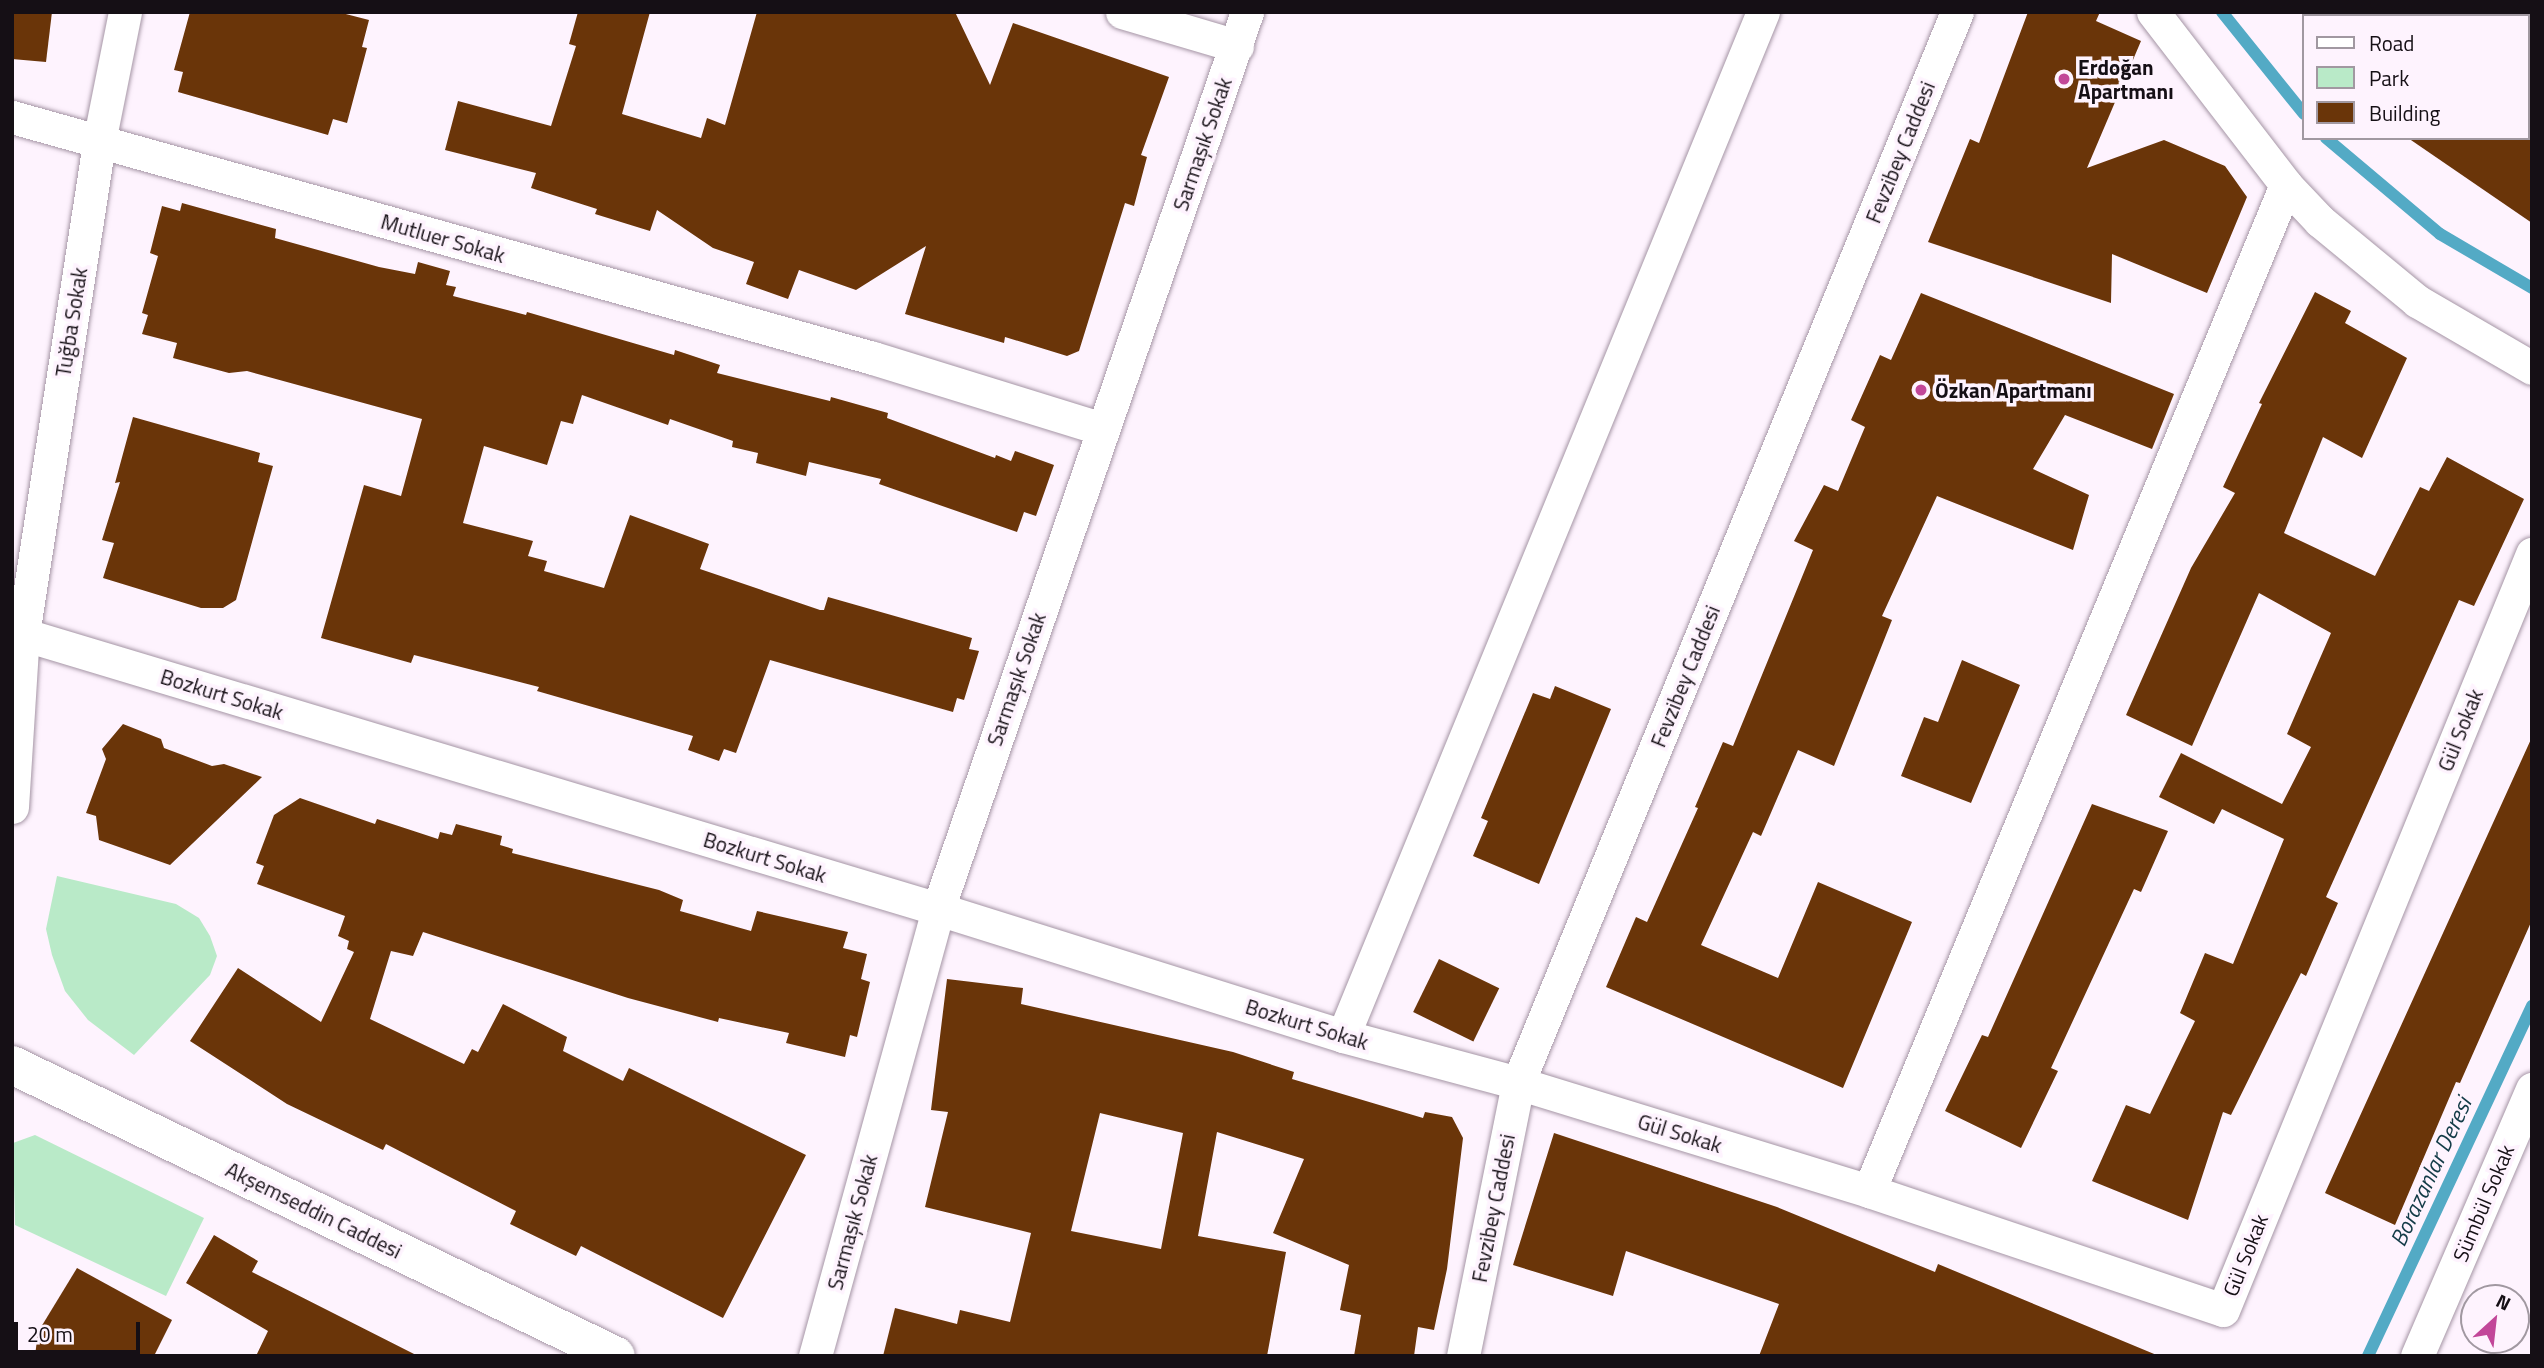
<!DOCTYPE html>
<html>
<head>
<meta charset="utf-8">
<style>
	body { margin:0 }
	#map { position:relative; width:2544px; height:1368px; overflow:hidden; background:#fef3fe; font-family:"Titillium Web",sans-serif }
	div>[style] { position:absolute }
	[style*='--x'] { left:calc(var(--x)*1px); top:calc(var(--y)*1px); width:calc(var(--w)*1px); rotate:calc(var(--a)*1deg) }
	.green>* { inset:0; background:#b9eac8 }
	.stream>* { height:12px; margin:-6px; padding:0 6px; transform-origin:6px; border-radius:6px; background:#53aac5 }
	.building>* { inset:0; background:#6a3509; transform-origin:0 0 }
	.roads { filter:drop-shadow(0 0 2px #a595a5) drop-shadow(0 0 2px #a595a5) }
	.minor>* { height:33px; margin:-16.5px; padding:0 16.5px; transform-origin:16.5px; border-radius:16.5px; background:#fff }
	.secondary>* { height:38px; margin:-19px; padding:0 19px; transform-origin:19px; border-radius:19px; background:#fff }
	.dots>* { width:19px; height:19px; translate:-50% -50%; box-sizing:border-box; border:4px solid #fef3fe; border-radius:50% }
	span { translate:-50% -50%; white-space:nowrap; text-align:center; line-height:1.15; -webkit-text-stroke:7px #fef3fe; paint-order:stroke }
	.poi-label { font-size:21px; color:#150f15; font-weight:700 }
	.left { translate:0 -50%; text-align:left }
	.street-label { font-size:21px; color:#150f15 }
	.water-label { font-size:23px; color:#133b47; font-style:italic }
	.frame { position:absolute; inset:0; border:14px solid #150f15; pointer-events:none }
	.legend { position:absolute; left:2302px; top:14px; width:228px; height:126px; box-sizing:border-box; background:#fef3fe; border:2px solid #a198a1; margin:0; padding:9px 12px; list-style:none; font-size:21px; color:#150f15 }
	.legend li { display:flex; align-items:center; gap:14px; height:35px }
	.legend b { width:35px; border:2px solid #a198a1 }
	.north { position:absolute; left:2460px; top:1284px; width:70px; height:70px; box-sizing:border-box; background:#fef3fe; border:2px solid #a198a1; border-radius:50%; rotate:27deg; font-size:19px; font-weight:700; line-height:28px; text-align:center; color:#150f15 }
	.north::after { content:''; display:block; margin:auto; width:24px; height:32px; background:#c24799; clip-path:polygon(50% 0,100% 100%,50% 72%,0 100%) }
	.scale { position:absolute; left:14px; top:1322px; width:126px; height:32px; box-sizing:border-box; border:4px solid #150f15; border-top:0; padding-left:9px; font-size:21px; line-height:24px; white-space:nowrap; color:#150f15; -webkit-text-stroke:5px #fef3fe; paint-order:stroke }
</style>
</head>
<body>
<div id="map">
	<div class="green">
		<i style="clip-path:polygon(57px 876px,176px 904px,199px 918px,210px 936px,217px 956px,210px 975px,134px 1055px,88px 1020px,65px 991px,52px 955px,46px 929px)"></i>
		<i style="clip-path:polygon(35px 1135px,204px 1218px,166px 1296px,15px 1225px,13px 1143px)"></i>
	</div>
	<div class="stream">
		<i style="--x:2222;--y:12;--w:131;--a:51.2"></i>
		<i style="--x:2326;--y:138;--w:149;--a:40.1"></i>
		<i style="--x:2440;--y:234;--w:107;--a:30.4"></i>
		<i style="--x:2368;--y:1356;--w:387;--a:-64.9"></i>
	</div>
	<div class="building">
		<i style="clip-path:polygon(12px 12px,52px 12px,46px 62px,12px 59px)"></i>
		<i style="clip-path:polygon(190px 12px,338px 12px,369px 20px,362px 47px,367px 48px,347px 123px,333px 119px,328px 135px,178px 92px,183px 72px,174px 70px)"></i>
		<i style="clip-path:polygon(578px 12px,650px 12px,622px 114px,701px 138px,707px 118px,725px 125px,757px 12px,955px 12px,990px 85px,1013px 23px,1169px 77px,1141px 155px,1147px 157px,1134px 206px,1125px 203px,1079px 351px,1067px 356px,1005px 337px,1004px 343px,905px 314px,926px 246px,856px 290px,799px 270px,788px 299px,746px 284px,754px 262px,713px 248px,657px 210px,650px 231px,595px 214px,597px 209px,531px 188px,536px 173px,445px 150px,458px 101px,551px 126px,576px 46px,569px 44px)"></i>
		<i style="clip-path:polygon(2028px 12px,2100px 12px,2096px 21px,2141px 41px,2087px 168px,2164px 140px,2225px 166px,2247px 197px,2207px 293px,2112px 254px,2111px 303px,1928px 242px,1970px 139px,1979px 143px)"></i>
		<i style="clip-path:polygon(2408px 138px,2532px 138px,2532px 223px)"></i>
		<i style="clip-path:polygon(182px 203px,276px 229px,275px 238px,379px 267px,415px 274px,418px 262px,450px 271px,446px 285px,456px 287px,453px 296px,526px 315px,527px 312px,674px 355px,675px 350px,720px 365px,717px 373px,830px 401px,831px 397px,888px 413px,887px 418px,995px 458px,996px 455px,1011px 461px,1015px 451px,1054px 465px,1036px 516px,1024px 512px,1017px 532px,879px 484px,881px 479px,809px 462px,806px 476px,756px 463px,758px 453px,732px 447px,733px 441px,670px 419px,668px 425px,582px 395px,573px 424px,561px 421px,547px 465px,484px 446px,463px 523px,533px 541px,528px 556px,547px 561px,544px 571px,604px 588px,630px 515px,709px 544px,700px 569px,820px 610px,824px 610px,828px 597px,972px 638px,969px 649px,979px 651px,964px 700px,957px 698px,953px 712px,770px 660px,736px 753px,724px 749px,719px 761px,688px 750px,693px 736px,537px 691px,539px 687px,414px 655px,411px 663px,321px 638px,364px 485px,401px 496px,422px 419px,247px 371px,229px 373px,173px 358px,177px 343px,142px 334px,148px 315px,142px 313px,158px 256px,150px 253px,162px 206px,180px 211px)"></i>
		<i style="clip-path:polygon(2315px 292px,2351px 311px,2345px 323px,2407px 358px,2362px 458px,2323px 437px,2284px 533px,2375px 576px,2420px 487px,2429px 491px,2447px 457px,2524px 499px,2474px 606px,2459px 600px,2326px 897px,2338px 903px,2306px 976px,2301px 973px,2231px 1115px,2223px 1112px,2188px 1220px,2092px 1181px,2126px 1105px,2150px 1114px,2195px 1021px,2180px 1013px,2205px 953px,2233px 964px,2284px 839px,2222px 809px,2214px 824px,2159px 797px,2181px 753px,2282px 804px,2311px 747px,2287px 734px,2331px 633px,2259px 593px,2192px 746px,2126px 715px,2191px 568px,2235px 493px,2223px 487px,2262px 404px,2259px 403px)"></i>
		<i style="clip-path:polygon(1921px 293px,2174px 394px,2152px 449px,2065px 415px,2033px 469px,2089px 495px,2073px 550px,1937px 496px,1882px 616px,1892px 620px,1834px 766px,1798px 750px,1761px 836px,1753px 832px,1701px 945px,1778px 978px,1818px 882px,1912px 922px,1843px 1088px,1606px 987px,1636px 917px,1647px 922px,1698px 808px,1695px 807px,1723px 742px,1733px 746px,1813px 550px,1794px 541px,1824px 485px,1838px 491px,1865px 427px,1851px 420px,1880px 355px,1891px 360px)"></i>
		<i style="clip-path:polygon(133px 417px,260px 453px,258px 462px,273px 466px,236px 600px,223px 608px,201px 608px,103px 578px,114px 543px,102px 540px,120px 482px,115px 483px)"></i>
		<i style="clip-path:polygon(1962px 660px,2020px 685px,1971px 803px,1901px 776px,1924px 717px,1938px 722px)"></i>
		<i style="clip-path:polygon(1555px 686px,1611px 709px,1539px 884px,1473px 856px,1488px 821px,1481px 818px,1533px 693px,1550px 699px)"></i>
		<i style="clip-path:polygon(123px 724px,161px 739px,164px 748px,212px 766px,224px 764px,262px 777px,170px 865px,99px 840px,96px 816px,86px 813px,106px 759px,102px 749px)"></i>
		<i style="clip-path:polygon(2532px 737px,2532px 920px,2460px 1083px,2456px 1082px,2395px 1225px,2325px 1193px)"></i>
		<i style="clip-path:polygon(300px 798px,375px 824px,377px 819px,438px 839px,440px 832px,452px 835px,456px 824px,502px 836px,500px 845px,513px 849px,512px 853px,659px 890px,683px 900px,680px 911px,751px 931px,757px 911px,848px 932px,843px 948px,867px 954px,861px 979px,870px 982px,857px 1037px,850px 1035px,845px 1057px,786px 1043px,789px 1033px,719px 1018px,718px 1022px,628px 998px,423px 932px,413px 956px,391px 951px,370px 1019px,464px 1064px,472px 1049px,478px 1052px,503px 1004px,567px 1037px,563px 1051px,623px 1081px,629px 1068px,806px 1155px,723px 1318px,581px 1246px,576px 1256px,510px 1224px,516px 1211px,386px 1144px,383px 1150px,287px 1104px,190px 1041px,238px 968px,321px 1022px,354px 952px,347px 949px,349px 941px,338px 936px,345px 916px,257px 884px,264px 866px,256px 863px,274px 815px)"></i>
		<i style="clip-path:polygon(2092px 804px,2168px 831px,2141px 892px,2134px 889px,2051px 1068px,2058px 1071px,2021px 1148px,1945px 1111px,1982px 1035px,1988px 1037px)"></i>
		<i style="left:1439px;top:959px;width:67px;height:59px;rotate:26deg"></i>
		<i style="clip-path:polygon(evenodd,947px 979px,1023px 988px,1021px 1004px,1233px 1052px,1294px 1072px,1292px 1079px,1423px 1118px,1425px 1112px,1452px 1117px,1463px 1138px,1447px 1269px,1434px 1330px,1418px 1327px,1414px 1356px,1354px 1356px,1361px 1315px,1340px 1310px,1349px 1265px,1273px 1233px,1304px 1159px,1217px 1132px,1198px 1236px,1286px 1252px,1267px 1356px,883px 1356px,895px 1308px,957px 1324px,960px 1310px,1010px 1322px,1031px 1233px,925px 1207px,948px 1112px,931px 1110px,947px 979px,1100px 1113px,1183px 1133px,1161px 1249px,1071px 1231px,1100px 1113px)"></i>
		<i style="clip-path:polygon(1554px 1133px,1777px 1207px,1935px 1272px,1938px 1264px,2159px 1356px,1759px 1356px,1779px 1304px,1626px 1251px,1613px 1296px,1513px 1265px)"></i>
		<i style="clip-path:polygon(214px 1235px,258px 1261px,252px 1272px,418px 1356px,256px 1356px,268px 1331px,186px 1283px)"></i>
		<i style="clip-path:polygon(77px 1268px,172px 1320px,154px 1356px,35px 1356px,38px 1332px)"></i>
	</div>
	<div class="roads">
		<div class="minor">
			<i style="--x:1122;--y:12;--w:120;--a:16.5"></i>
			<i style="--x:2153;--y:12;--w:218;--a:52.4"></i>
			<i style="--x:2286;--y:185;--w:50;--a:46.6"></i>
			<i style="--x:2320;--y:221;--w:126;--a:39.5"></i>
			<i style="--x:2417;--y:301;--w:133;--a:30.2"></i>
			<i style="--x:12;--y:117;--w:894;--a:15.64"></i>
			<i style="--x:873;--y:358;--w:240;--a:17.2"></i>
			<i style="--x:12;--y:631;--w:967;--a:16.71"></i>
			<i style="--x:938;--y:909;--w:424;--a:17.4"></i>
			<i style="--x:1343;--y:1036;--w:181;--a:15"></i>
			<i style="--x:1518;--y:1083;--w:367;--a:17.1"></i>
			<i style="--x:1869;--y:1191;--w:373;--a:18.6"></i>
			<i style="--x:2223;--y:1310;--w:817;--a:-67.77"></i>
			<i style="--x:12;--y:807;--w:173;--a:-86.4"></i>
			<i style="--x:23;--y:634;--w:498;--a:-81.2"></i>
			<i style="--x:99;--y:142;--w:133;--a:-78.7"></i>
			<i style="--x:1343;--y:1036;--w:1107;--a:-67.7"></i>
			<i style="--x:1869;--y:1191;--w:1089;--a:-67.49"></i>
			<i style="--x:815;--y:1356;--w:464;--a:-74.6"></i>
			<i style="--x:938;--y:909;--w:949;--a:-70.99"></i>
			<i style="--x:1463;--y:1356;--w:278;--a:-78.6"></i>
			<i style="--x:1518;--y:1083;--w:1157;--a:-67.71"></i>
			<i style="--x:2417;--y:1356;--w:291;--a:-66.7"></i>
		</div>
		<div class="secondary">
			<i style="--x:12;--y:1065;--w:670;--a:25.72"></i>
		</div>
	</div>
	<div class="dots">
		<i style="left:2064px;top:79px;background:#c24799"></i>
		<i style="left:1921px;top:390px;background:#c24799"></i>
	</div>
	<div class="poi-label">
		<span class="left" style="left:2078px;top:79px">Erdoğan<br>Apartmanı</span>
		<span class="left" style="left:1935px;top:390px">Özkan Apartmanı</span>
	</div>
	<div class="street-label">
		<span style="left:1202px;top:144px;rotate:-71deg">Sarmaşık Sokak</span>
		<span style="left:1900px;top:152px;rotate:-68deg">Fevzibey Caddesi</span>
		<span style="left:443px;top:238px;rotate:16deg">Mutluer Sokak</span>
		<span style="left:71px;top:322px;rotate:-81deg">Tuğba Sokak</span>
		<span style="left:1685px;top:676px;rotate:-68deg">Fevzibey Caddesi</span>
		<span style="left:1016px;top:679px;rotate:-71deg">Sarmaşık Sokak</span>
		<span style="left:222px;top:694px;rotate:17deg">Bozkurt Sokak</span>
		<span style="left:2460px;top:730px;rotate:-68deg">Gül Sokak</span>
		<span style="left:765px;top:857px;rotate:17deg">Bozkurt Sokak</span>
		<span style="left:1307px;top:1024px;rotate:17deg">Bozkurt Sokak</span>
		<span style="left:1680px;top:1133px;rotate:17deg">Gül Sokak</span>
		<span style="left:2483px;top:1203px;rotate:-67deg">Sümbül Sokak</span>
		<span style="left:1493px;top:1208px;rotate:-79deg">Fevzibey Caddesi</span>
		<span style="left:314px;top:1210px;rotate:26deg">Akşemseddin Caddesi</span>
		<span style="left:852px;top:1222px;rotate:-75deg">Sarmaşık Sokak</span>
		<span style="left:2245px;top:1255px;rotate:-68deg">Gül Sokak</span>
	</div>
	<div class="water-label">
		<span style="left:2431px;top:1172px;rotate:-65deg">Borazanlar Deresi</span>
	</div>
	<div class="frame"></div>
	<ul class="legend">
	<li><b style="height:9px;background:#fff"></b>Road</li>
	<li><b style="height:19px;background:#b9eac8"></b>Park</li>
	<li><b style="height:19px;background:#6a3509"></b>Building</li>
	</ul>
	<div class="north">N</div>
	<div class="scale">20 m</div>
</div>
</body>
</html>
